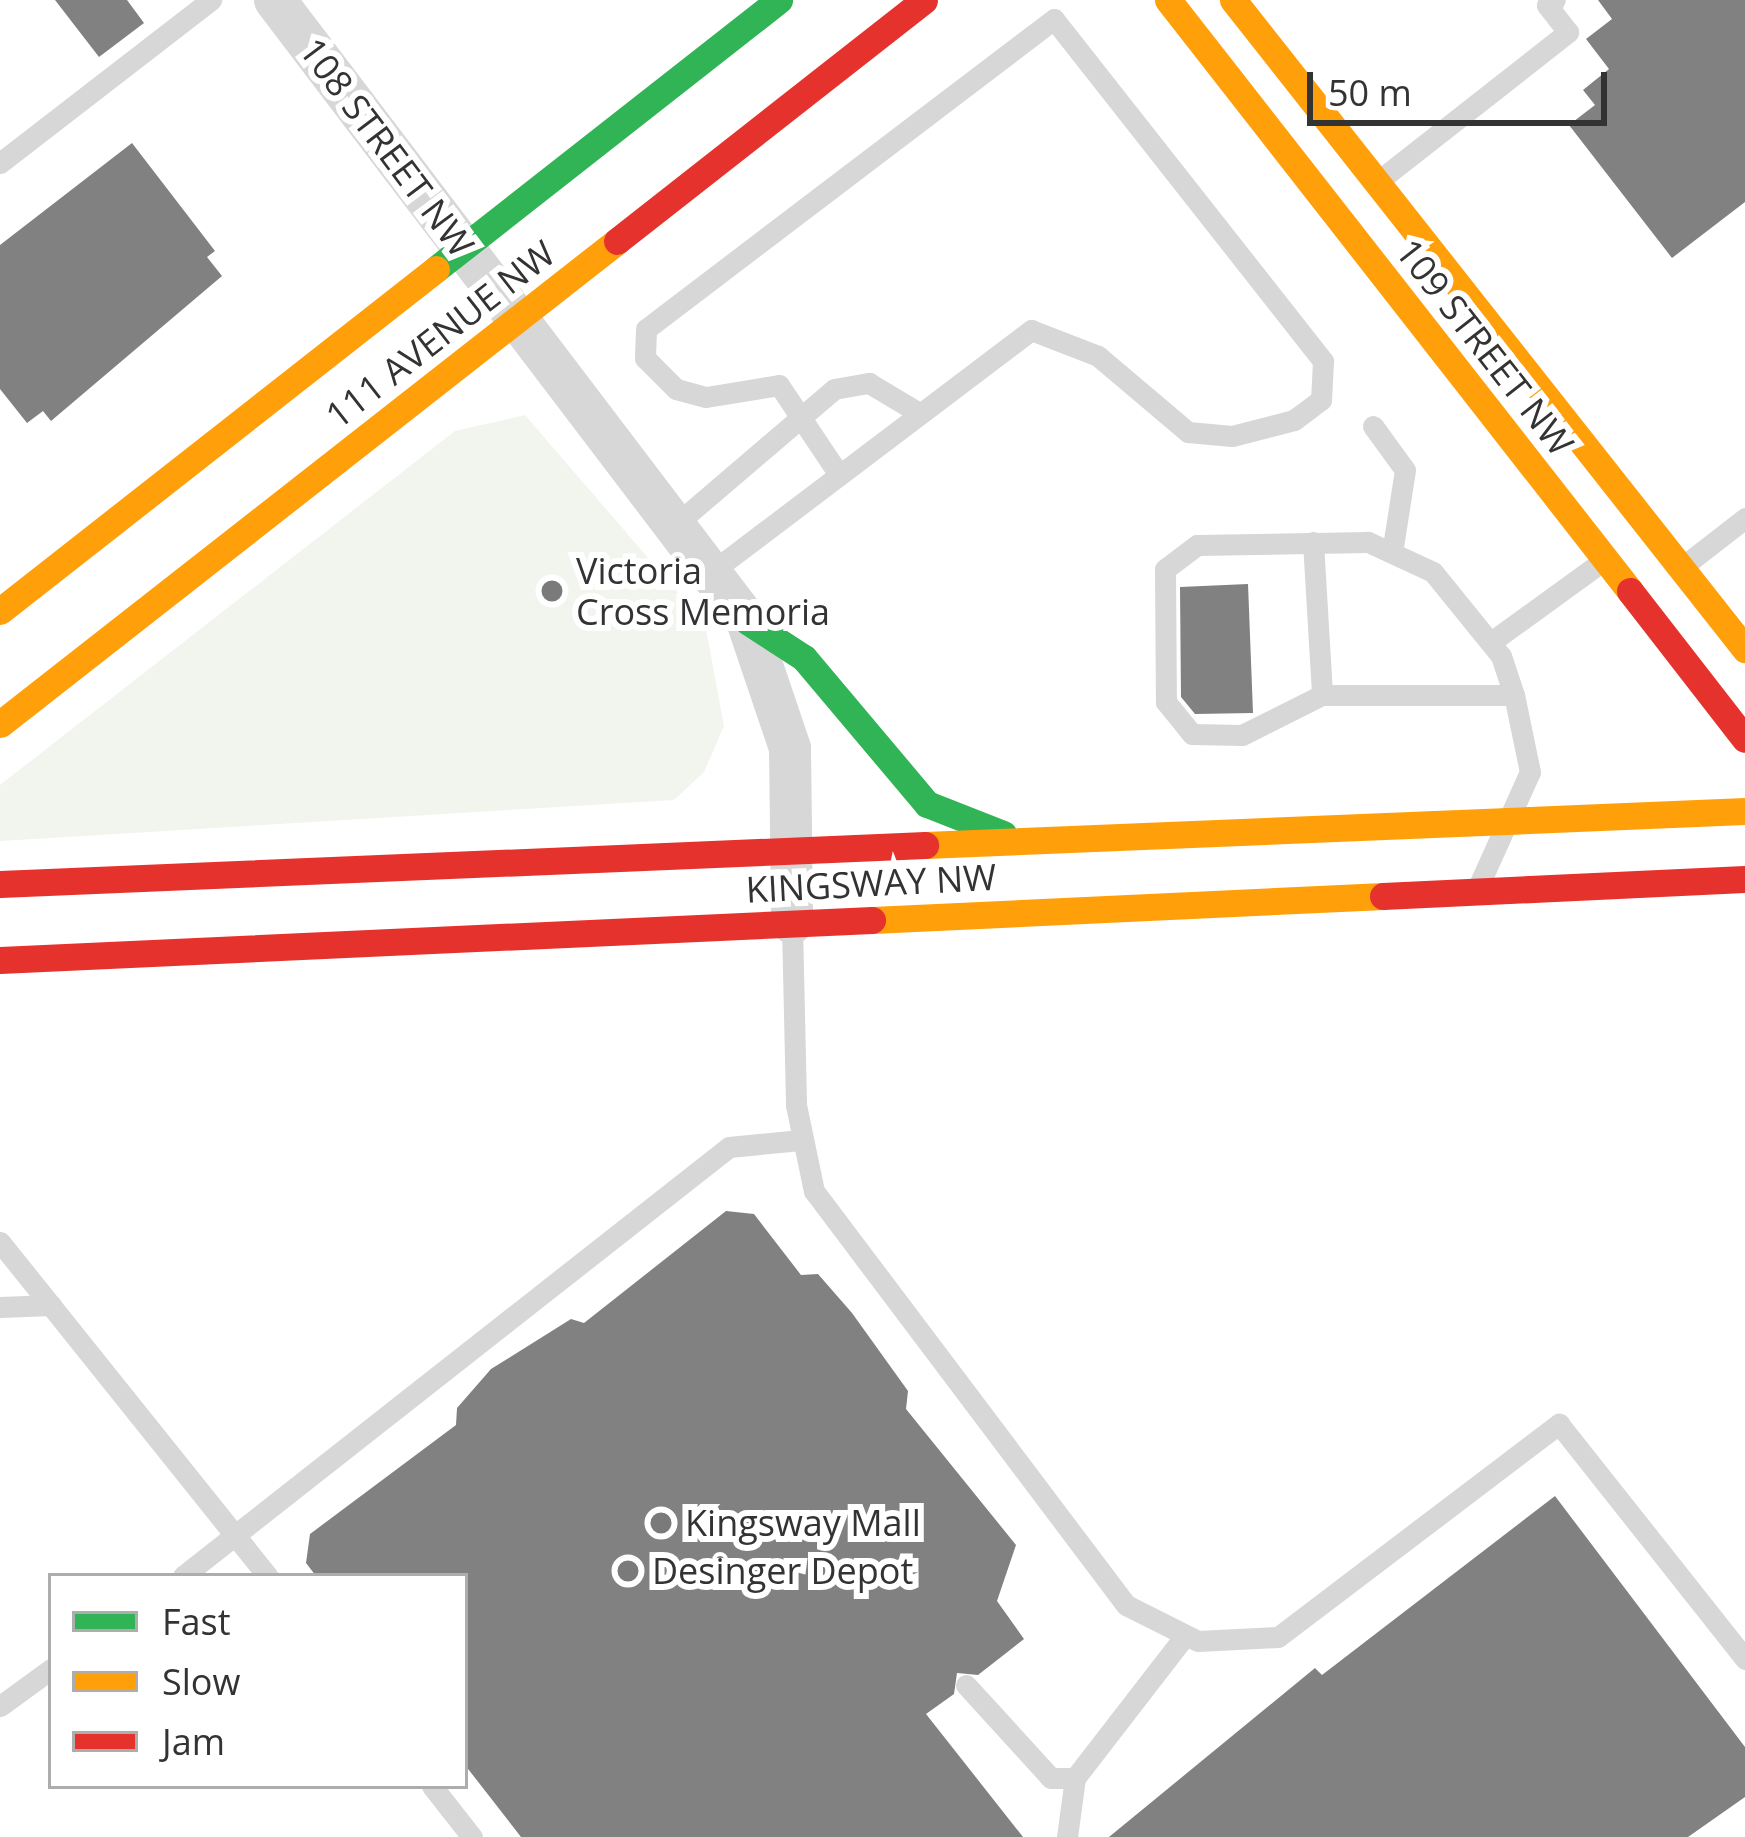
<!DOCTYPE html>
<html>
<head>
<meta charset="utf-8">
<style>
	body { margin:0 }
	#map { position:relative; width:1745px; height:1837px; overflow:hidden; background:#fff; font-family:"Open Sans",sans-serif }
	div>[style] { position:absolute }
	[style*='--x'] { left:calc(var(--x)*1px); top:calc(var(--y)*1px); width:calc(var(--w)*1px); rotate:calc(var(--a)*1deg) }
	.green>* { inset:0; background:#f1f5ed }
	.building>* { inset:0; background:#818181 }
	.lane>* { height:21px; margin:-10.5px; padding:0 10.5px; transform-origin:10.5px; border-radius:10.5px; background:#d7d7d7 }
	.street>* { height:42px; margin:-21px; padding:0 21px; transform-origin:21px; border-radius:21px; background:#d7d7d7 }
	.fast>* { height:27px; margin:-13.5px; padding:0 13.5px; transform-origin:13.5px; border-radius:13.5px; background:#30b455 }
	.slow>* { height:27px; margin:-13.5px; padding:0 13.5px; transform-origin:13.5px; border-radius:13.5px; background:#ff9f0a }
	.jam>* { height:27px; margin:-13.5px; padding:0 13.5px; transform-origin:13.5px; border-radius:13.5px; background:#e5322d }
	.dots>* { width:33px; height:33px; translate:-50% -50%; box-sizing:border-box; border:6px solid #fff; border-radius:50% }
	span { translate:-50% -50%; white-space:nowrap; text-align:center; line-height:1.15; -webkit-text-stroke:12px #fff; paint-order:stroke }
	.street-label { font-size:36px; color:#333 }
	.poi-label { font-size:36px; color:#333 }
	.left { translate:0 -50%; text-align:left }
	.legend { position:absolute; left:48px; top:1573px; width:420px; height:216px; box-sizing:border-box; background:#fff; border:3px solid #adadad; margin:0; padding:15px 21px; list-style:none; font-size:36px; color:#333 }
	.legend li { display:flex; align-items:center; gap:24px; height:60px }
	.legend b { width:60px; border:3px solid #adadad }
	.scale { position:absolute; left:1307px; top:72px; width:300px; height:54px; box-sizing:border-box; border:6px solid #333; border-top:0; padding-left:15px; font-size:36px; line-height:42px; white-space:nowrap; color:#333; -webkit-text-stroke:9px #fff; paint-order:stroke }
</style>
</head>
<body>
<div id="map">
	<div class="green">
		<i style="clip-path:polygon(525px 415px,705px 624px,724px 726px,704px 772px,674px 800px,0 841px,0 785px,455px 431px)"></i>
	</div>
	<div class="building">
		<i style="clip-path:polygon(55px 0,127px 0,144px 23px,99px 57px)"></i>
		<i style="clip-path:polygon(1598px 0,1745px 0,1745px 202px,1672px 258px,1569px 125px,1595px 105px,1583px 90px,1609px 69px,1586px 39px,1612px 19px)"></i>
		<i style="clip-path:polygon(132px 143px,215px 251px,207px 257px,222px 276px,51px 421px,43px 411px,27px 423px,0 389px,0 245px)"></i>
		<i style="clip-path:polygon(1248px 584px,1253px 713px,1195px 714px,1181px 697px,1180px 587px)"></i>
		<i style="clip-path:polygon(726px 1211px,754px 1214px,801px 1275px,818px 1274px,852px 1313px,908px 1391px,906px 1409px,1016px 1545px,997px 1601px,1024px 1639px,978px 1675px,957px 1673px,954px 1694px,926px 1714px,1023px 1837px,521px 1837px,465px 1765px,465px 1576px,316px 1576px,306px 1563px,310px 1534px,456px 1425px,457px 1408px,491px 1369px,571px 1319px,584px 1323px)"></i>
		<i style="clip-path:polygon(1555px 1496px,1745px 1747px,1745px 1797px,1688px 1837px,1109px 1837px,1315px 1668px,1322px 1675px)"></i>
	</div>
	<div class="lane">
		<i style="--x:0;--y:163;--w:267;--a:-37.7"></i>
		<i style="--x:1377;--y:182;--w:243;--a:-38.1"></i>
		<i style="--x:1568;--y:32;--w:34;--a:-128"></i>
		<i style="--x:1547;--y:5;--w:9;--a:-32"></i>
		<i style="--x:1373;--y:426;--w:54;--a:54"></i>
		<i style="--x:1405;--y:470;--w:78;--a:98.9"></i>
		<i style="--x:675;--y:525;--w:209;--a:-40.5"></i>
		<i style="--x:834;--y:389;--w:36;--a:-10"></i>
		<i style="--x:869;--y:383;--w:55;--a:30.8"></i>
		<i style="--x:1313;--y:542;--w:153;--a:86.6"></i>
		<i style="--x:1686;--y:564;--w:75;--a:-37.9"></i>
		<i style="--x:710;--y:573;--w:403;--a:-37.1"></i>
		<i style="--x:1031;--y:330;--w:72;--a:21.2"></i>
		<i style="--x:1098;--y:356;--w:118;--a:40.2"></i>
		<i style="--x:1188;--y:432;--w:44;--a:5.2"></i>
		<i style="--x:1232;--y:436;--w:64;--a:-14.5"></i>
		<i style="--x:1294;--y:420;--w:34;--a:-37"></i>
		<i style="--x:1321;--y:400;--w:39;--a:-87"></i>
		<i style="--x:1323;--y:361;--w:435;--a:-128.2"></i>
		<i style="--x:1054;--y:19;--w:512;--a:142.77"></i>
		<i style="--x:646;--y:329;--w:29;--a:92"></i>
		<i style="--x:645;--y:358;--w:44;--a:45"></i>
		<i style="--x:676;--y:389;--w:31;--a:15"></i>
		<i style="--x:706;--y:397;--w:74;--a:-9.3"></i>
		<i style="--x:779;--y:385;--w:106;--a:56.2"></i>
		<i style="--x:1491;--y:642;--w:135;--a:-35.9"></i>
		<i style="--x:1478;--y:887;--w:126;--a:-65.7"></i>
		<i style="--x:1530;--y:772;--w:79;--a:-101.7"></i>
		<i style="--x:1514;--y:695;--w:41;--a:-108.4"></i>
		<i style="--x:1501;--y:656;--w:108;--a:-129"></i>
		<i style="--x:1433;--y:572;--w:72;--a:-155.2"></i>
		<i style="--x:1368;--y:542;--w:171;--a:179"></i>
		<i style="--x:1197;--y:545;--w:40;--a:143"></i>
		<i style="--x:1165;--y:569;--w:133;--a:89.6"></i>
		<i style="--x:1166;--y:702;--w:41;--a:50.9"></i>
		<i style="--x:1192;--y:734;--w:50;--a:1.1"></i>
		<i style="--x:1242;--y:735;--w:89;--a:-26.6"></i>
		<i style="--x:1322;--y:695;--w:192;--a:0"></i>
		<i style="--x:792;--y:926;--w:179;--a:88.7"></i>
		<i style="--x:796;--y:1105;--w:88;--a:78.2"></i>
		<i style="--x:814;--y:1191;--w:518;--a:53"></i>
		<i style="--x:1126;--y:1605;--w:80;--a:26.6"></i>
		<i style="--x:1198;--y:1641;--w:80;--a:-2.9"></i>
		<i style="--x:1278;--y:1637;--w:353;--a:-37.2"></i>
		<i style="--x:1559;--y:1424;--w:300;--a:51.6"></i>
		<i style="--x:0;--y:1242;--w:428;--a:51.3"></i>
		<i style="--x:0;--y:1307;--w:51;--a:-2.2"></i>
		<i style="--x:183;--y:1576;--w:694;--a:-38.16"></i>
		<i style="--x:729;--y:1147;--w:72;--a:-5.6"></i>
		<i style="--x:966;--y:1685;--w:126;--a:47.6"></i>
		<i style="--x:1051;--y:1778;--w:24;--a:0"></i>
		<i style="--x:0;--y:1706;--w:63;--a:-36"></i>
		<i style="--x:432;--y:1786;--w:65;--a:51.9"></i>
		<i style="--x:1067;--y:1837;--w:60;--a:-82.3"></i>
		<i style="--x:1075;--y:1778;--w:178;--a:-52.3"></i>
	</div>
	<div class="street">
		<i style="--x:275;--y:0;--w:780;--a:52.76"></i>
		<i style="--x:747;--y:621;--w:134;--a:71.3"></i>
		<i style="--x:790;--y:748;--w:175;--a:89.3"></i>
	</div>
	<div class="fast">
		<i style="--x:436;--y:269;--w:436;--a:-38.1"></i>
		<i style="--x:747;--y:621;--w:68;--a:33"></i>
		<i style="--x:804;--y:658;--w:191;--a:49.9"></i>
		<i style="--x:927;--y:804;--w:82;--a:21.5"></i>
	</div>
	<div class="slow">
		<i style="--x:1168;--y:0;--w:750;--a:51.98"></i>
		<i style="--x:1233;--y:0;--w:827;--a:51.73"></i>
		<i style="--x:0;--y:611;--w:554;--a:-38.11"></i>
		<i style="--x:0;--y:724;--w:784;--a:-38.05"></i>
		<i style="--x:925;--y:845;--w:821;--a:-2.37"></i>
		<i style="--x:872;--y:920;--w:512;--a:-2.69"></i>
	</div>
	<div class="jam">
		<i style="--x:617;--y:241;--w:390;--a:-38.1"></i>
		<i style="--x:1630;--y:591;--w:187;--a:52.2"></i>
		<i style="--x:0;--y:884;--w:926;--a:-2.41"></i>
		<i style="--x:1383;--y:896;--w:362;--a:-2.7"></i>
		<i style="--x:0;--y:960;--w:873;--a:-2.63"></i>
	</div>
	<div class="dots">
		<i style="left:552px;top:591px;background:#7a7a7a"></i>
		<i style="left:661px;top:1523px;background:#7a7a7a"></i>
		<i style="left:628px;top:1571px;background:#7a7a7a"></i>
	</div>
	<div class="street-label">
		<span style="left:387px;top:147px;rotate:53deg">108 STREET NW</span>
		<span style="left:440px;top:334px;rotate:-38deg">111 AVENUE NW</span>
		<span style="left:1485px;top:347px;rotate:52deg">109 STREET NW</span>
		<span style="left:871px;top:883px;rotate:-3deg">KINGSWAY NW</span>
	</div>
	<div class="poi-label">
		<span class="left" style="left:576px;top:591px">Victoria<br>Cross Memoria</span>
		<span class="left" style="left:685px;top:1523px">Kingsway Mall</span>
		<span class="left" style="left:652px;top:1571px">Desinger Depot</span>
	</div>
	<ul class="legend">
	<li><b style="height:15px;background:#30b455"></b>Fast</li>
	<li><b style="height:15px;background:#ff9f0a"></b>Slow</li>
	<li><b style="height:15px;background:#e5322d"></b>Jam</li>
	</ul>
	<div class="scale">50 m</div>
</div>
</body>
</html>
